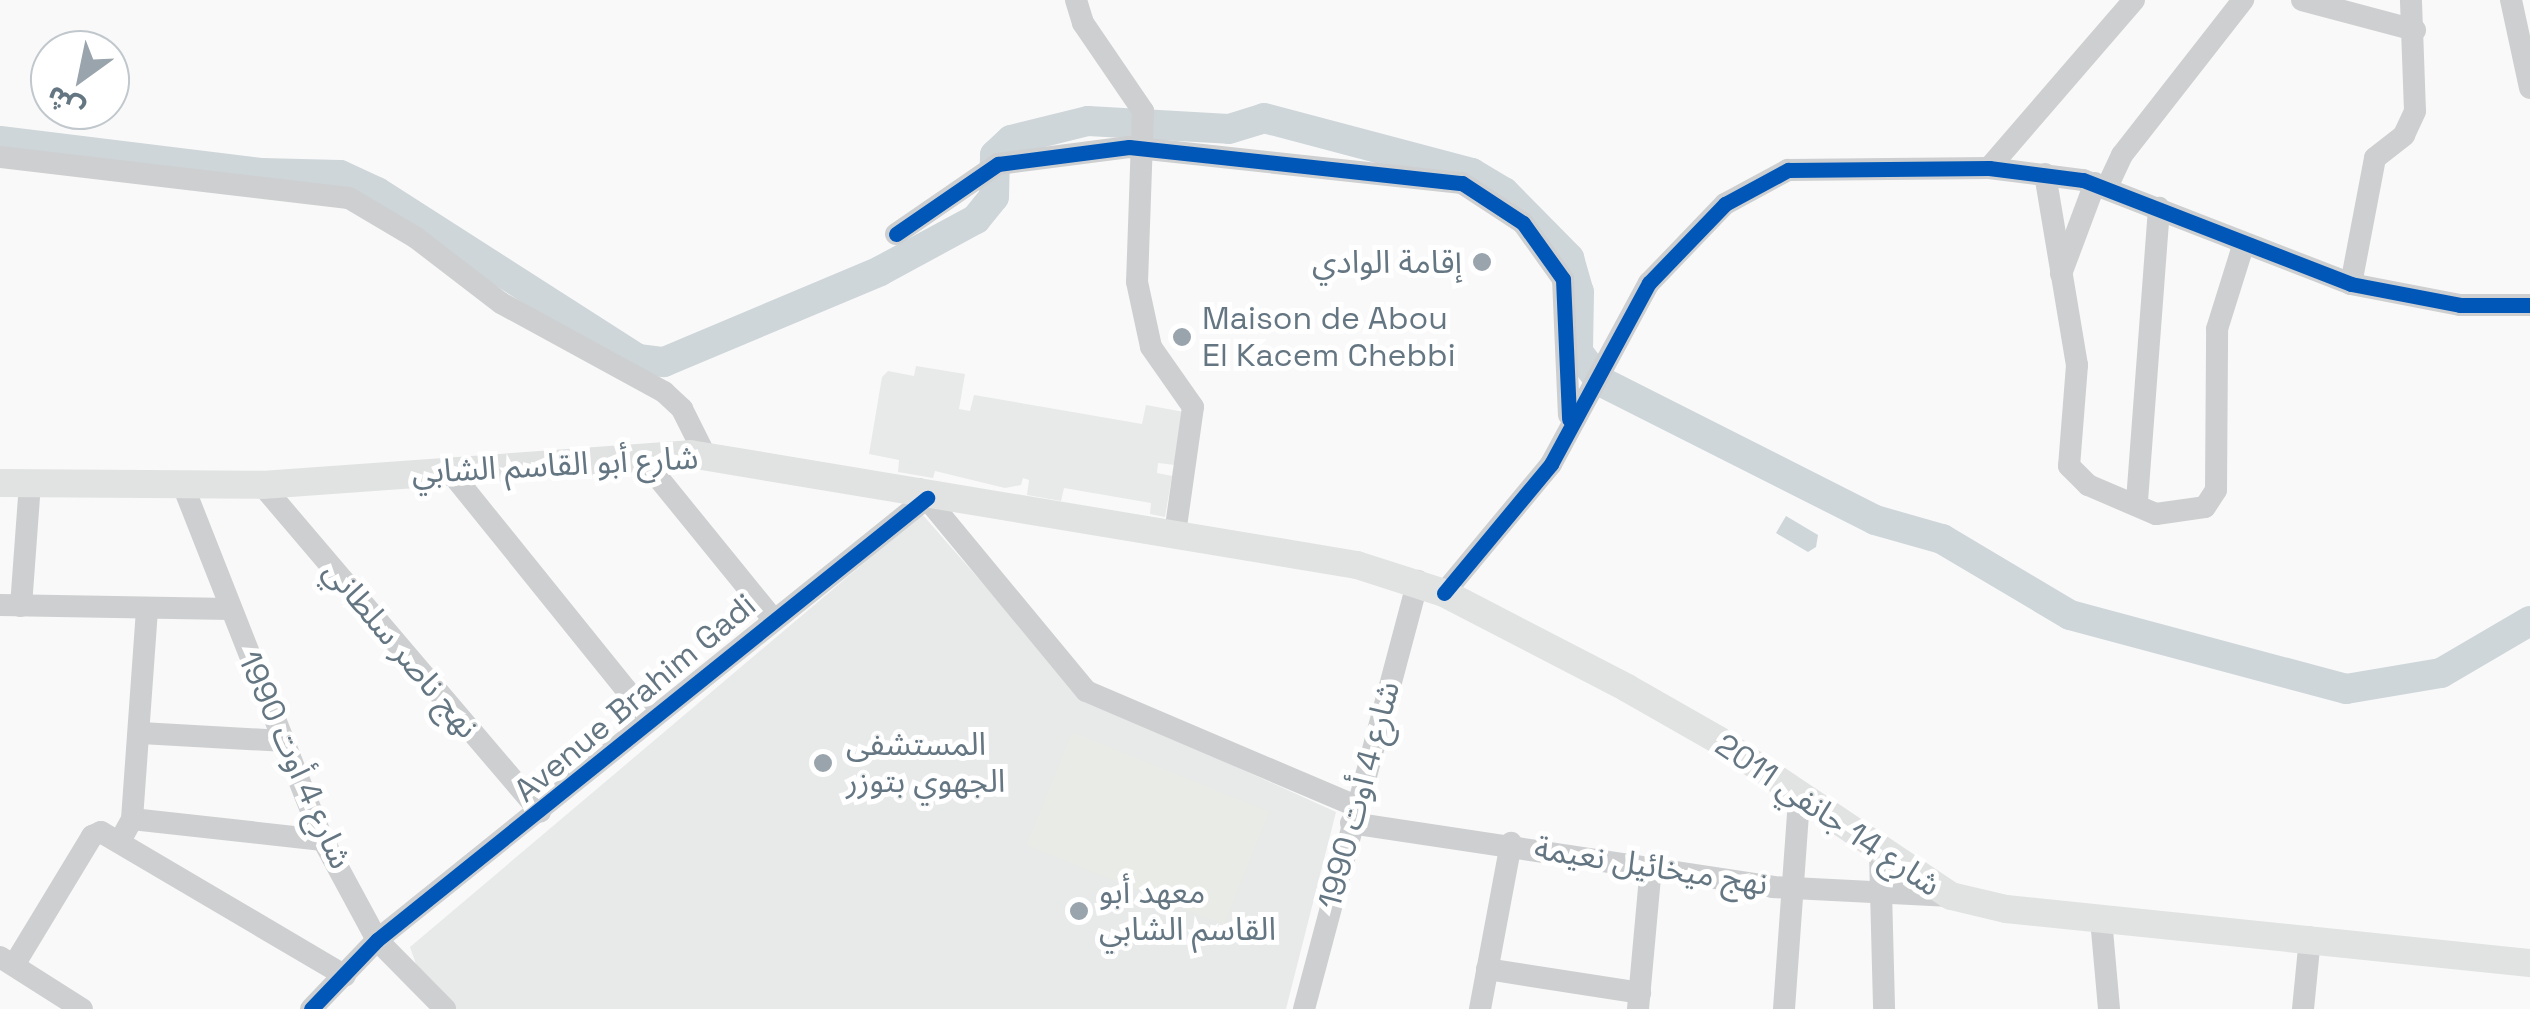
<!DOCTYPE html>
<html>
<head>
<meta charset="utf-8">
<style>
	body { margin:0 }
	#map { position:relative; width:2530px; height:1009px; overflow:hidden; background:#f9f9f9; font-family:"Space Grotesk","Noto Sans Arabic",sans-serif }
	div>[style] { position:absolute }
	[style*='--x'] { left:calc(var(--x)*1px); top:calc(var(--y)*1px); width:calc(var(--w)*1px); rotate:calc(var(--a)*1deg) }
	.built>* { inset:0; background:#e8e9e9 }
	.green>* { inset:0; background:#e8ebe6; transform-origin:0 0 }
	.water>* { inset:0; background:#ced6d9 }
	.river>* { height:30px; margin:-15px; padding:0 15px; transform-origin:15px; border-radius:15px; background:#ced6d9 }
	.minor>* { height:22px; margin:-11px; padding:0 11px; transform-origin:11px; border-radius:11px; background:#cecfd0 }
	.major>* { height:28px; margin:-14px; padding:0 14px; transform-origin:14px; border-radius:14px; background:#e1e2e2 }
	.cycleway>* { height:15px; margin:-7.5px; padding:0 7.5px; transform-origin:7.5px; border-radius:7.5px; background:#0057b8 }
	.dots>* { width:28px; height:28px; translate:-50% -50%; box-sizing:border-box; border:5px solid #fff; border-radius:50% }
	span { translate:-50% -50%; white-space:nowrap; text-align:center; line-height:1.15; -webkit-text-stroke:10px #fff; paint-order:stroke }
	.poi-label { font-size:32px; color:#657683 }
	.right { translate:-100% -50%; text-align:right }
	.left { translate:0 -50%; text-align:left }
	.street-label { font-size:32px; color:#657683 }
	.north { position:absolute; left:30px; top:30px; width:100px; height:100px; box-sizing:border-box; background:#fff; border:2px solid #c1c8cd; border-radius:50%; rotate:213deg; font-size:28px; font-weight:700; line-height:40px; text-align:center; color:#657683 }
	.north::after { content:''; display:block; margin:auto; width:35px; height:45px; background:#99a4ac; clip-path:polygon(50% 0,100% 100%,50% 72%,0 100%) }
</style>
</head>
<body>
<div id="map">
	<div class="built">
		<i style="clip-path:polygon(916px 366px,965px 374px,959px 409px,970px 411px,974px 395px,1142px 424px,1146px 405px,1184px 412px,1175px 465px,1158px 463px,1157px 473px,1172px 476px,1165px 517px,1150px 514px,1151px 503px,1064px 488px,1061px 501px,1027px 495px,1029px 480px,1023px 478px,1021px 485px,1005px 488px,935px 471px,933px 478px,898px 472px,899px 460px,869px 454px,882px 377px,888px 371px,914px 376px)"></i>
		<i style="clip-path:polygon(922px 514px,1082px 697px,1336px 812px,1286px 1009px,447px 1009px,423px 984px,410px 947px)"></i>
	</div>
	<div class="green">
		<i style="left:1072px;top:732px;width:213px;height:122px;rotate:22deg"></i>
	</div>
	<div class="water">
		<i style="clip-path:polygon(1786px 516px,1818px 535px,1816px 547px,1808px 552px,1776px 533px)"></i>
	</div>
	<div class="river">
		<i style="--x:0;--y:141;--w:264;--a:7"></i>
		<i style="--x:262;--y:173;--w:78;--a:1.5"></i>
		<i style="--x:340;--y:175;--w:41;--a:24.7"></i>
		<i style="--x:377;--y:192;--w:310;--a:32.6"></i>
		<i style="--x:638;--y:359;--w:26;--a:7"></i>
		<i style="--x:664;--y:362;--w:234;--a:-22.8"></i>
		<i style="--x:880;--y:271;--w:109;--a:-28.4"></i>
		<i style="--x:976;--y:219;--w:28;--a:-51"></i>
		<i style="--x:994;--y:197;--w:42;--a:-88.6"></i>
		<i style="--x:995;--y:155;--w:22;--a:-43"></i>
		<i style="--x:1011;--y:140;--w:79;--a:-13.9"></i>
		<i style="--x:1088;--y:121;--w:141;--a:3.2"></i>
		<i style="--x:1229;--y:129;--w:37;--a:-17"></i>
		<i style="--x:1264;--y:118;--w:215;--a:14.8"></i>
		<i style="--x:1472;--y:173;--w:37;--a:31"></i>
		<i style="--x:1504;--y:192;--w:93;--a:45.4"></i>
		<i style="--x:1569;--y:258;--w:35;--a:74"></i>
		<i style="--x:1579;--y:292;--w:60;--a:91"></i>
		<i style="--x:1578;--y:352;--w:36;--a:53"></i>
		<i style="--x:1600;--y:381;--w:308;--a:26.8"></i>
		<i style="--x:1875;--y:520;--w:70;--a:15.8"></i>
		<i style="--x:1942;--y:539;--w:149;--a:30.7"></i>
		<i style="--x:2070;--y:615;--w:286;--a:15"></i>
		<i style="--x:2346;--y:689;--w:96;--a:-9.6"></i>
		<i style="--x:2441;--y:673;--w:103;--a:-30.3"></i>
	</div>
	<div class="minor">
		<i style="--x:1076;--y:0;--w:24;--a:73"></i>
		<i style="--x:1083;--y:23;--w:107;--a:55.7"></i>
		<i style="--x:1143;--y:111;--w:171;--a:92"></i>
		<i style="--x:1137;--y:282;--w:66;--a:77.8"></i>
		<i style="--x:1151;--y:347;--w:73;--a:55"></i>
		<i style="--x:1193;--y:407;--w:128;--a:98.1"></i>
		<i style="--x:2302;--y:0;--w:117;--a:14.9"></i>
		<i style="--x:2511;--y:0;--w:90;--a:77.8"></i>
		<i style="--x:0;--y:157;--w:351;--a:6.7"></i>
		<i style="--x:349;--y:198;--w:77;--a:30.6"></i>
		<i style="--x:415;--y:237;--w:108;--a:37.5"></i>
		<i style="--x:501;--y:303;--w:186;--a:28.6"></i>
		<i style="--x:664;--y:392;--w:25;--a:43"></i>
		<i style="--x:682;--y:409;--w:51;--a:63.4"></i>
		<i style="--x:1989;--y:168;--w:222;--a:-49.2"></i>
		<i style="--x:2045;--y:174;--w:194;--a:80.5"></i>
		<i style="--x:2077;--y:365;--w:101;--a:94.5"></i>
		<i style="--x:2069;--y:466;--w:27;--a:45"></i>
		<i style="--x:2088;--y:485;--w:74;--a:23.1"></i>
		<i style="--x:2156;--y:514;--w:49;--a:-8.1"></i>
		<i style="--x:2205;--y:507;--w:20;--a:-57"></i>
		<i style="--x:2216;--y:490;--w:161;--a:-89.6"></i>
		<i style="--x:2217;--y:329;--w:90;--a:-72.6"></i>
		<i style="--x:2108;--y:185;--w:33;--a:-65"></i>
		<i style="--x:2122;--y:155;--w:197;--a:-52"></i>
		<i style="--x:896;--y:234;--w:124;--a:-34.5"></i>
		<i style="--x:998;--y:164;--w:132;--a:-7.4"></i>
		<i style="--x:1129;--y:147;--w:335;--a:6.2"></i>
		<i style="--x:1462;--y:183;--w:73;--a:33.3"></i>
		<i style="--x:1523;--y:223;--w:69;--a:54.5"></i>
		<i style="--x:1563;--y:279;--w:136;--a:87.5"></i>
		<i style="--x:2061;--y:274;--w:97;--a:-69.5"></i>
		<i style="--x:2351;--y:284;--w:128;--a:-79.2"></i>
		<i style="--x:2375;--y:158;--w:37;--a:-38"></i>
		<i style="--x:2404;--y:135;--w:26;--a:-65"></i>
		<i style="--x:2415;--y:111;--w:111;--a:-92.1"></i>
		<i style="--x:643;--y:459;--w:206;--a:50.9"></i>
		<i style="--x:449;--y:470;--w:321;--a:51.1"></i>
		<i style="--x:262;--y:485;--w:429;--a:49.6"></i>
		<i style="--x:184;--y:488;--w:378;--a:68.5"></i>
		<i style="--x:323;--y:840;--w:114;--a:61.6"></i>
		<i style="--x:377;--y:940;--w:97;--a:45.4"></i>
		<i style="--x:919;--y:489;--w:262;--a:50.4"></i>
		<i style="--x:1086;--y:691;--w:293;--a:23.1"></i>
		<i style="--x:2137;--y:501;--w:294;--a:-85.7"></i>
		<i style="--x:1444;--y:593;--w:168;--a:-50.3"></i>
		<i style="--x:1551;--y:464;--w:206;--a:-61.6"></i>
		<i style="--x:1649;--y:283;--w:110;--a:-46.1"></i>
		<i style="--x:1725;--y:204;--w:72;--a:-28.4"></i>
		<i style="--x:1788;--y:170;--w:201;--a:-0.6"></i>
		<i style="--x:1989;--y:168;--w:95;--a:7.3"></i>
		<i style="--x:2083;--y:180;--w:287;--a:21.2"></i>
		<i style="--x:2351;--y:284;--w:111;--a:10.9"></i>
		<i style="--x:2460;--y:305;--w:70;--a:0"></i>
		<i style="--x:0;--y:605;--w:230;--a:1"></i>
		<i style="--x:21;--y:606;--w:122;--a:-85.8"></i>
		<i style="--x:141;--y:733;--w:141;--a:3.2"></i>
		<i style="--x:132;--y:819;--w:192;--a:6.3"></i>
		<i style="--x:1351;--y:823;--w:426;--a:8.6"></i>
		<i style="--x:1772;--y:887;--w:179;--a:2.9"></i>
		<i style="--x:120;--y:841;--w:25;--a:-61"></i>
		<i style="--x:132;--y:819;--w:211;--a:-85.9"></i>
		<i style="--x:1880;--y:853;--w:156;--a:88.5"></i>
		<i style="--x:2101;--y:919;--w:90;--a:84.9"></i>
		<i style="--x:0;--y:957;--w:97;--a:32.4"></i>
		<i style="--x:14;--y:965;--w:151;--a:-58.8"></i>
		<i style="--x:92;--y:836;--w:10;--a:-24"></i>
		<i style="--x:101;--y:832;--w:283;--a:30.5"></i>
		<i style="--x:1487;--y:969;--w:155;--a:8.9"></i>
		<i style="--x:311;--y:1009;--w:95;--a:-46.3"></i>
		<i style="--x:377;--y:940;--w:706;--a:-38.79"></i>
		<i style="--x:1304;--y:1009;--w:443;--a:-75.1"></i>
		<i style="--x:1480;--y:1009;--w:169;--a:-79.4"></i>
		<i style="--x:1638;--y:1009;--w:143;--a:-84.8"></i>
		<i style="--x:1784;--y:1009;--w:212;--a:-85.9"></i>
		<i style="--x:2303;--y:1009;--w:72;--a:-84.4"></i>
	</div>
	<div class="major">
		<i style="--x:0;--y:483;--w:262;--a:0.4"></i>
		<i style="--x:262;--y:485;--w:429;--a:-4.1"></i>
		<i style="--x:690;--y:454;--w:676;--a:9.45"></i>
		<i style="--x:1357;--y:565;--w:91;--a:17.8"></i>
		<i style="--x:1444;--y:593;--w:206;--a:27.4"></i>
		<i style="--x:1627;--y:688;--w:105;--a:29.7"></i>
		<i style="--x:1718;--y:740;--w:280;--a:33.8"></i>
		<i style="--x:1951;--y:896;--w:57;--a:13.3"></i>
		<i style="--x:2006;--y:909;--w:527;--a:5.88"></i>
	</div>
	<div class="cycleway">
		<i style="--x:896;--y:234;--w:124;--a:-34.5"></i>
		<i style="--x:998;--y:164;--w:132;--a:-7.4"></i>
		<i style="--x:1129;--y:147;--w:335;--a:6.2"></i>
		<i style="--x:1462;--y:183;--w:73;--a:33.3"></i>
		<i style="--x:1523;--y:223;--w:69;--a:54.5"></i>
		<i style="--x:1563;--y:279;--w:140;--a:87.5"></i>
		<i style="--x:1444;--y:593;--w:168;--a:-50.3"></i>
		<i style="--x:1551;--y:464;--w:206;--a:-61.6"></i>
		<i style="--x:1649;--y:283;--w:110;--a:-46.1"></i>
		<i style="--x:1725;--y:204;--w:72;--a:-28.4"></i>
		<i style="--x:1788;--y:170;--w:201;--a:-0.6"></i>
		<i style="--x:1989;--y:168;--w:95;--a:7.3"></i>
		<i style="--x:2083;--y:180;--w:287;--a:21.2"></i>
		<i style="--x:2351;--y:284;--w:111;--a:10.9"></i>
		<i style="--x:2460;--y:305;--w:70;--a:0"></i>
		<i style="--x:311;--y:1009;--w:95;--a:-46.3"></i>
		<i style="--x:377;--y:940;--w:706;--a:-38.79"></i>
	</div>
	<div class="dots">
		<i style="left:1482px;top:262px;background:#99a4ac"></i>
		<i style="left:1182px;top:337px;background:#99a4ac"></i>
		<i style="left:823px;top:763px;background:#99a4ac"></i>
		<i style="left:1079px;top:911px;background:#99a4ac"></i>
	</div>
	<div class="poi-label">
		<span class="right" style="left:1462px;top:262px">إقامة الوادي</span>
		<span class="left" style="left:1202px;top:337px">Maison de Abou<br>El Kacem Chebbi</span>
		<span class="left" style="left:846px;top:763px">المستشفى<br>الجهوي بتوزر</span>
		<span class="left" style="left:1099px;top:911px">معهد أبو<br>القاسم الشابي</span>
	</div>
	<div class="street-label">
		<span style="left:555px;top:465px;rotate:-3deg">شارع أبو القاسم الشابي</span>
		<span style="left:401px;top:649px;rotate:50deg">نهج ناصر سلطاني</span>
		<span style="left:635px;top:698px;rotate:-40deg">Avenue Brahim Gadi</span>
		<span style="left:295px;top:760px;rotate:66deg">شارع 4 أوت 1990</span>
		<span style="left:1359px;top:795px;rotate:-75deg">شارع 4 أوت 1990</span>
		<span style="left:1828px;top:815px;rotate:34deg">شارع 14 جانفي 2011</span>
		<span style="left:1651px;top:866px;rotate:9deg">نهج ميخائيل نعيمة</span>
	</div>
	<div class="north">ش</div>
</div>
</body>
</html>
